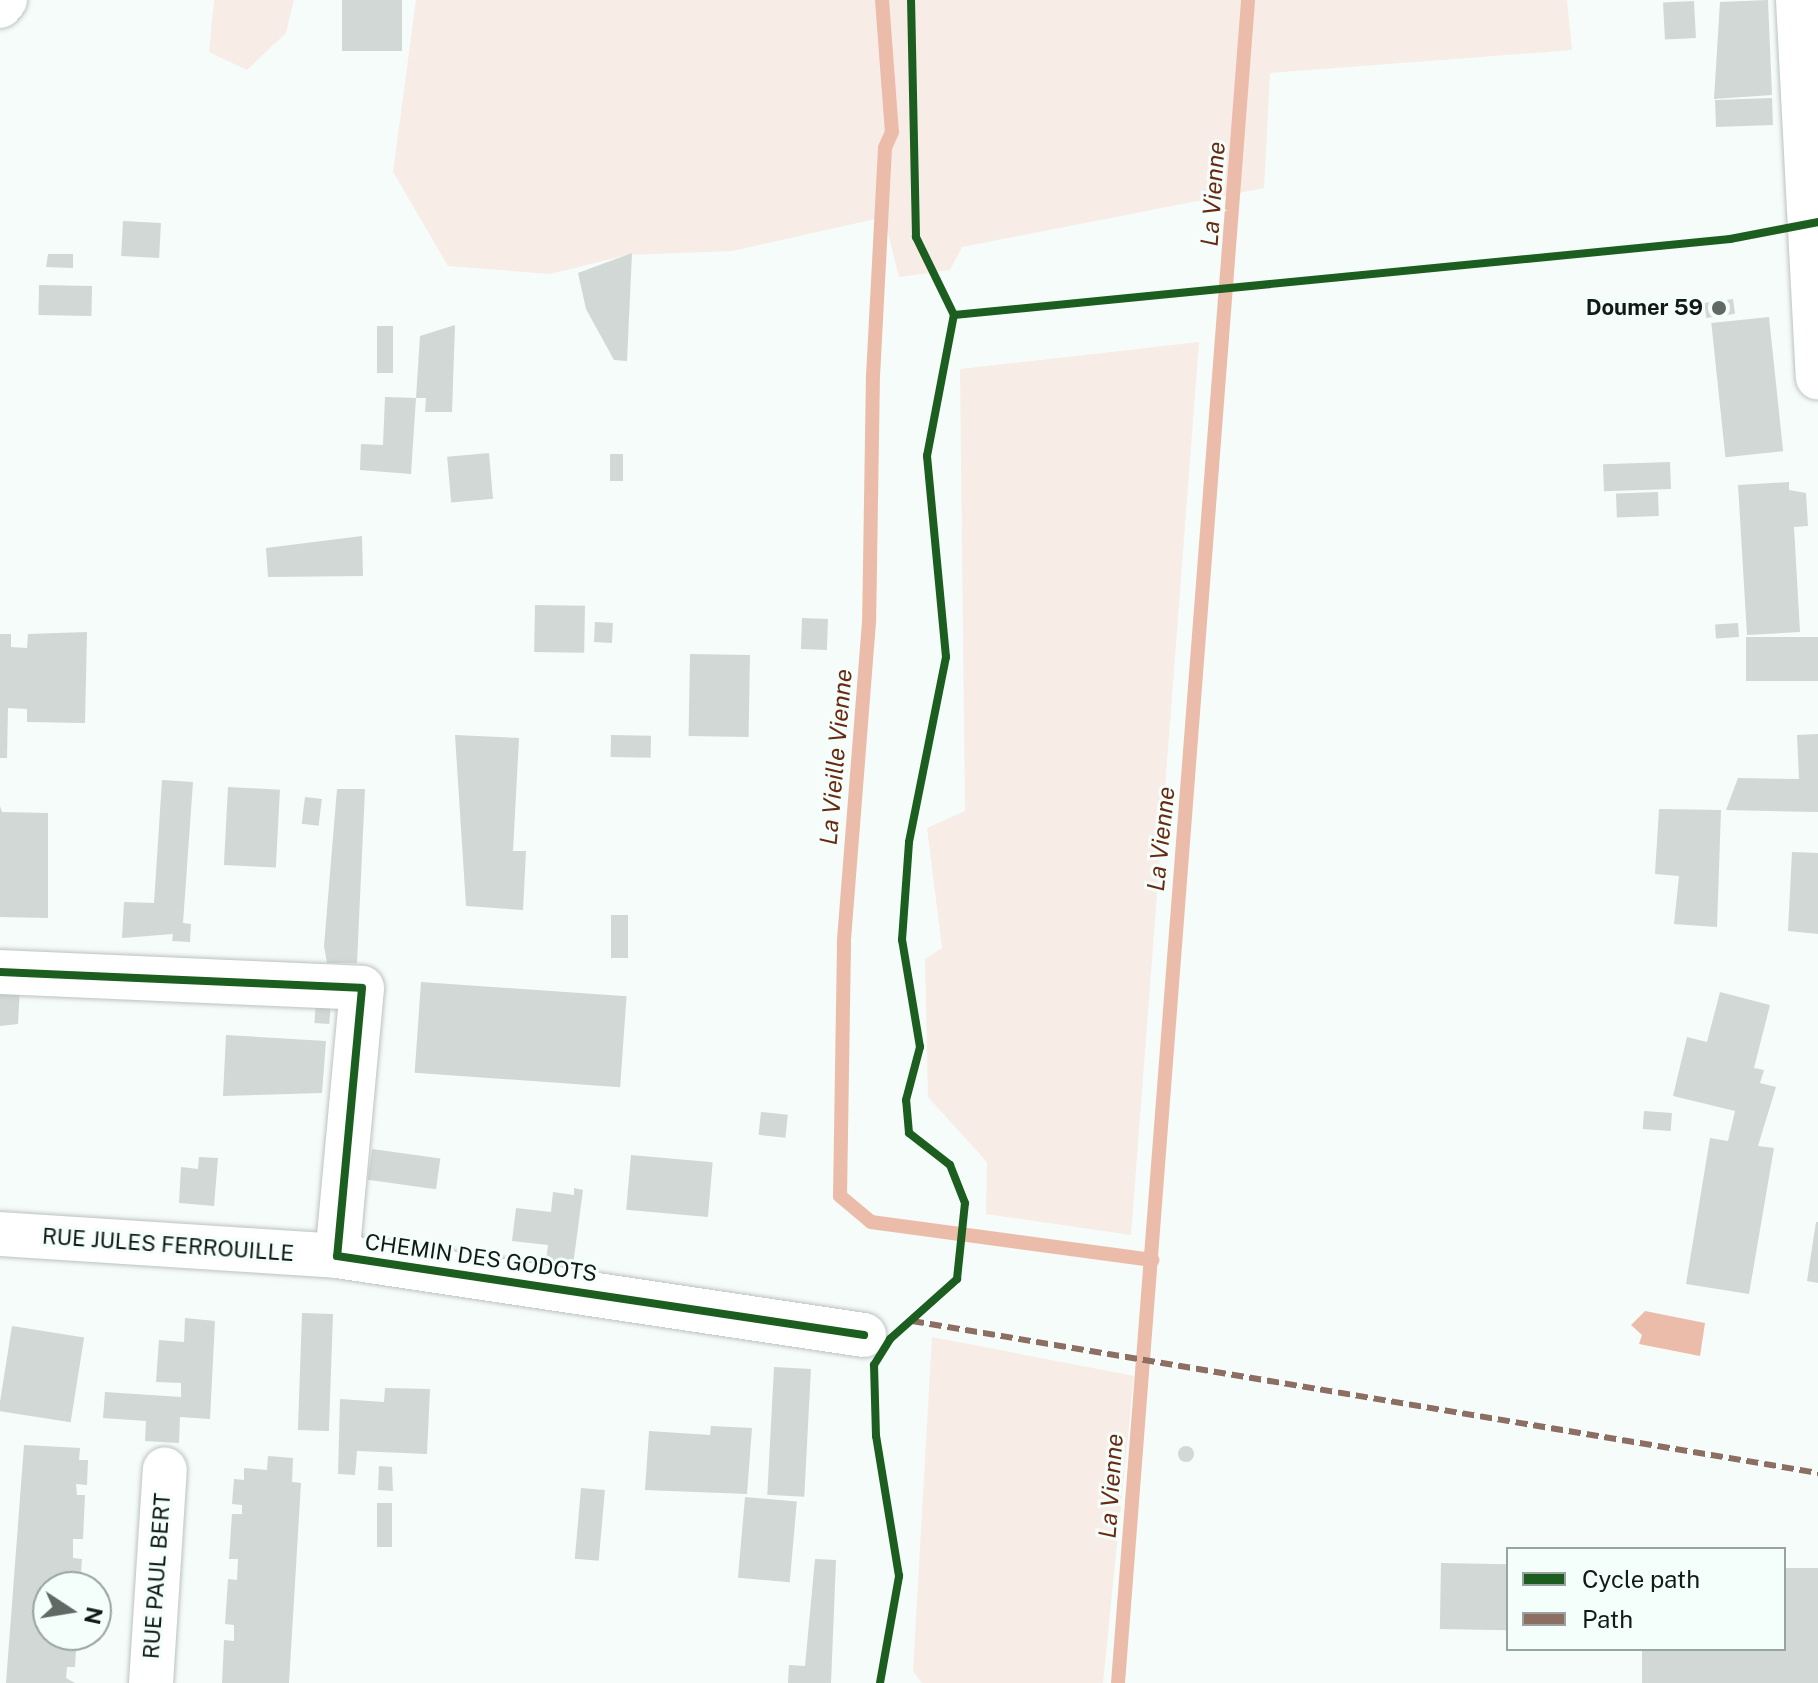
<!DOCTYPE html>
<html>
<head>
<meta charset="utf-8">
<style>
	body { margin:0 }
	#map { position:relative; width:1818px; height:1683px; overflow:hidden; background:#f6fcf9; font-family:"Public Sans",sans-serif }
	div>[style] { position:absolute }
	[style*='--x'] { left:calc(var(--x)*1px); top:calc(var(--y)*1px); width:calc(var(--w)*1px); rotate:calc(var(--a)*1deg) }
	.green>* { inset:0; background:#f8ece6 }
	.water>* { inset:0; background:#ecbcaa }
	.stream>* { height:14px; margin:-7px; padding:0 7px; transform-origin:7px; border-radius:7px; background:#ecbcaa }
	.building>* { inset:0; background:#d1d8d5; transform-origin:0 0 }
	.round { border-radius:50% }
	.roads { filter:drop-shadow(0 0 2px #bbc2bf) drop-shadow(0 0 2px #bbc2bf) }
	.minor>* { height:44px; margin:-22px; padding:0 22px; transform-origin:22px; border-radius:22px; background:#fefffe }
	.quiet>* { height:6px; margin-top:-3px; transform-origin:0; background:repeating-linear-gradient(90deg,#8d6e63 0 12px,transparent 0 18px) }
	.cycleway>* { height:8px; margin:-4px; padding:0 4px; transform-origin:4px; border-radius:4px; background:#1b5e20 }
	.dots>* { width:22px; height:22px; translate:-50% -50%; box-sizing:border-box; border:4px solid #f4fefa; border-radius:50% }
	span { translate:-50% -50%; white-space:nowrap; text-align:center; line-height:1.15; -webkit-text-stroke:6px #f4fefa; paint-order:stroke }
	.poi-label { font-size:22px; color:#111a16; font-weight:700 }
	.right { translate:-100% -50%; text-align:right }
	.street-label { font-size:22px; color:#111a16 }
	.water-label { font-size:24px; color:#6a2a12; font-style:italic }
	.legend { position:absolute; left:1506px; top:1547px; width:280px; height:104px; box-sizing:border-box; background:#f4fefa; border:2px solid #99a39f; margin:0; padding:10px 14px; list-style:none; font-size:24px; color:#111a16 }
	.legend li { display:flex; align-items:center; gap:16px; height:40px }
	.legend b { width:40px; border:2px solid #99a39f }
	.north { position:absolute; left:32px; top:1571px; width:80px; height:80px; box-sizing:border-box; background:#f4fefa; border:2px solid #99a39f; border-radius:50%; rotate:102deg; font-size:22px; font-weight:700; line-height:32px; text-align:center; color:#111a16 }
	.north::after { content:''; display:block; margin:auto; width:28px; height:36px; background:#616965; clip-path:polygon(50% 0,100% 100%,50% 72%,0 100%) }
</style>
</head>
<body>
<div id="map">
	<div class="green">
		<i style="clip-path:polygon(214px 0,294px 0,286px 33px,247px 70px,209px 52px)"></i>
		<i style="clip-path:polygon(416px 0,1567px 0,1572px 50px,1270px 73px,1264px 188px,962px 247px,950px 270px,899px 277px,884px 217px,732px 251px,627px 255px,550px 274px,448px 266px,393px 172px)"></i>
		<i style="clip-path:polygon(1199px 342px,1131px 1235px,986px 1214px,987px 1162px,928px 1097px,925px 959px,942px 948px,927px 828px,965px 811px,960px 369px)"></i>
		<i style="clip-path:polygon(932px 1337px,1134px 1376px,1103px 1683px,922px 1683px,913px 1671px)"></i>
	</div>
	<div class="water">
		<i style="clip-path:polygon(1645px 1311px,1705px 1323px,1700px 1356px,1639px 1344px,1642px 1335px,1631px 1325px)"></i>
	</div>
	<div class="stream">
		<i style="--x:882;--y:0;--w:132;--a:85.7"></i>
		<i style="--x:892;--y:132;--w:17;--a:114"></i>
		<i style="--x:885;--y:148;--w:226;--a:93"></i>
		<i style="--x:873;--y:374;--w:248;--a:90.9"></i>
		<i style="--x:869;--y:622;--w:322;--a:94.5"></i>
		<i style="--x:844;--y:943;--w:253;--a:90.9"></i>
		<i style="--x:840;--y:1196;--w:40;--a:40"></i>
		<i style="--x:871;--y:1222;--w:284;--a:7.7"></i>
		<i style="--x:1118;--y:1683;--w:1688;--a:-85.58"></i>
	</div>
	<div class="building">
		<i style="left:342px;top:0;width:60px;height:51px"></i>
		<i style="clip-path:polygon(1768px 0,1772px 95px,1714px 99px,1720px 2px)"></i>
		<i style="left:1694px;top:1px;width:37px;height:31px;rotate:87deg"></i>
		<i style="left:1772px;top:98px;width:27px;height:57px;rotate:88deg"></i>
		<i style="left:123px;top:221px;width:38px;height:35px;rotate:3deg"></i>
		<i style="clip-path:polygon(632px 253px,627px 361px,614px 360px,586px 309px,578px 273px)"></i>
		<i style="clip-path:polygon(48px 254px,73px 254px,73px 268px,46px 267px)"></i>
		<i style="left:39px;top:285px;width:53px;height:30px;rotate:1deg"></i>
		<i style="left:1733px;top:299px;width:15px;height:29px;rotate:82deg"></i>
		<i style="left:1769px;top:317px;width:135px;height:58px;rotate:84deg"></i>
		<i style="clip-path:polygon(455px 325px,452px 412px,425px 412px,426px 398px,416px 398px,420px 336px)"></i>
		<i style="left:377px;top:326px;width:16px;height:47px"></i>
		<i style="clip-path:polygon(385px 397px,416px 398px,411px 474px,360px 470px,361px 444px,383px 445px)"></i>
		<i style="left:489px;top:453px;width:46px;height:42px;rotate:85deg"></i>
		<i style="left:610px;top:454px;width:13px;height:27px"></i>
		<i style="left:1670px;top:462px;width:27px;height:67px;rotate:88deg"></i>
		<i style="clip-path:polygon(1789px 482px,1789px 490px,1806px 493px,1808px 526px,1794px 527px,1800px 632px,1747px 635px,1738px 485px)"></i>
		<i style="left:1658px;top:492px;width:24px;height:42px;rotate:88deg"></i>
		<i style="clip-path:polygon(362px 536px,363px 576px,268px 577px,266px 548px)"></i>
		<i style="left:535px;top:605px;width:50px;height:47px;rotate:1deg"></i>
		<i style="left:802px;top:618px;width:26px;height:31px;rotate:2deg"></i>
		<i style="left:595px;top:622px;width:18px;height:20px;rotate:3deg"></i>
		<i style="left:1738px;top:623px;width:14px;height:23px;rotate:86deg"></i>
		<i style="clip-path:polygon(87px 632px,85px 723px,27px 722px,27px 709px,8px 708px,7px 758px,0 758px,0 634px,11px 634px,11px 647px,27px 648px,28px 634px)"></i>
		<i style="left:1818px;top:637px;width:44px;height:72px;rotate:90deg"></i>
		<i style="left:690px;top:654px;width:60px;height:82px;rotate:1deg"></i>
		<i style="clip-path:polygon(1818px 734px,1818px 812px,1726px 810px,1738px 778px,1799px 779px,1797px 735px)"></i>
		<i style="clip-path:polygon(455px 735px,519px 738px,513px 851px,526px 851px,523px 910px,466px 906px)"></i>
		<i style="left:611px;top:735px;width:40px;height:22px;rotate:1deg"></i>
		<i style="clip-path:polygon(162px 780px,193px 782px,183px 923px,191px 924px,190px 942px,172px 941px,173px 934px,122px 938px,124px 902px,154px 903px)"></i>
		<i style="left:228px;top:787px;width:52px;height:78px;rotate:3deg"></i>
		<i style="clip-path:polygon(337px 789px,365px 789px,357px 963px,327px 963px,324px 946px)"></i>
		<i style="left:305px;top:797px;width:17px;height:27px;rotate:7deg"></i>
		<i style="clip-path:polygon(0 806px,2px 812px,48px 813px,48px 918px,0 917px)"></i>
		<i style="clip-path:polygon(1659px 809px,1721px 810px,1717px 927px,1674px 924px,1679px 876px,1655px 874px)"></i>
		<i style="clip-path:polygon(1792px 852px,1818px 853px,1818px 934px,1788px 931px)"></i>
		<i style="left:611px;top:915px;width:17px;height:43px"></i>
		<i style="left:421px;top:982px;width:206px;height:91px;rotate:4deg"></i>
		<i style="clip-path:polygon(0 985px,20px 985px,18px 1024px,0 1026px)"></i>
		<i style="clip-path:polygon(1720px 992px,1770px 1005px,1754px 1068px,1764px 1070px,1760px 1083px,1776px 1087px,1758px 1146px,1774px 1148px,1749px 1294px,1686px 1284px,1710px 1138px,1728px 1141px,1735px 1111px,1673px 1096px,1687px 1037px,1707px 1042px)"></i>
		<i style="left:316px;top:1000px;width:15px;height:23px;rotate:4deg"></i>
		<i style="clip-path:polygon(226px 1035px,326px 1041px,322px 1093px,223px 1096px)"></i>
		<i style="left:1644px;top:1111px;width:28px;height:18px;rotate:4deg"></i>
		<i style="left:761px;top:1112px;width:27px;height:23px;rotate:6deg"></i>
		<i style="left:372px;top:1149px;width:69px;height:31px;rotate:8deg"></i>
		<i style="left:631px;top:1155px;width:82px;height:55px;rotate:5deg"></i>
		<i style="clip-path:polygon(199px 1157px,218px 1158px,214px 1206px,179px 1203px,181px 1167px,198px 1169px)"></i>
		<i style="clip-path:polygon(574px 1188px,583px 1190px,573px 1265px,546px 1261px,548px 1245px,512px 1241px,516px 1208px,551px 1212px,553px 1192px,574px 1195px)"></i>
		<i style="clip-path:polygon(1816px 1222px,1818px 1222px,1818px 1283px,1807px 1281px)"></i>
		<i style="left:302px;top:1313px;width:31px;height:117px;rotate:2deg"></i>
		<i style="clip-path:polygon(185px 1318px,215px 1321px,210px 1419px,180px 1417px,179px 1443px,145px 1441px,146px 1421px,103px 1418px,105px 1392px,181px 1397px,181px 1383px,156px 1382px,159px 1340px,184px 1342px)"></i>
		<i style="left:12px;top:1326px;width:73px;height:86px;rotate:9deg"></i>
		<i style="left:774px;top:1367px;width:37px;height:128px;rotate:3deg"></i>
		<i style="clip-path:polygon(385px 1388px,430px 1389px,427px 1454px,357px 1451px,355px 1475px,338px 1474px,340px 1399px,384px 1402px)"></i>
		<i style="clip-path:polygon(711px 1426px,752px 1428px,747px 1494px,645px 1490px,649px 1431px,710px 1435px)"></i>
		<i style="clip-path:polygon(24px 1445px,80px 1448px,79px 1460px,88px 1460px,87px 1485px,76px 1484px,77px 1495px,85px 1495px,83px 1539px,73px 1539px,73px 1558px,82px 1559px,80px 1587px,48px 1587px,48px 1635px,77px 1635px,75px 1667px,67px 1667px,66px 1678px,75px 1683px,6px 1683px)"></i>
		<i class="round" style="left:1178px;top:1446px;width:16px;height:16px"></i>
		<i style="clip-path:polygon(268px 1456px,293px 1458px,292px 1482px,301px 1483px,289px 1683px,222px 1683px,224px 1640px,234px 1641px,234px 1625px,225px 1624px,228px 1579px,237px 1580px,238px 1559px,229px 1559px,232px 1514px,242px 1514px,242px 1505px,232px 1504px,234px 1479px,244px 1480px,244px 1468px,267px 1470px)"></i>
		<i style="clip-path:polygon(379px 1466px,392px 1467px,393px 1491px,378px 1490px)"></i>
		<i style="left:581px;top:1488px;width:24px;height:71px;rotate:5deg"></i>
		<i style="left:745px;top:1497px;width:52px;height:81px;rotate:5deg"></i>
		<i style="left:377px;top:1503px;width:15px;height:44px"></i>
		<i style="clip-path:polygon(815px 1559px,836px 1560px,831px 1683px,788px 1683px,789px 1665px,805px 1666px)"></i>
		<i style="left:1441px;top:1563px;width:67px;height:66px;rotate:1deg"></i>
		<i style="clip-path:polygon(1784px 1568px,1818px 1568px,1818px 1683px,1642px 1683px,1642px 1649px,1784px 1649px)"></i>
	</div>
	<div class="roads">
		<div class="minor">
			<i style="--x:1798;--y:0;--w:378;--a:87"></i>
			<i style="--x:0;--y:6;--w:8;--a:-50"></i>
			<i style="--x:0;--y:972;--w:362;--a:2.5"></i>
			<i style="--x:362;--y:988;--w:269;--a:95.3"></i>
			<i style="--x:337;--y:1256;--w:533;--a:8.53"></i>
			<i style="--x:0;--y:1234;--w:338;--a:3.7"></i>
			<i style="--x:151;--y:1683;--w:214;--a:-86.3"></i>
		</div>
	</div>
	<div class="quiet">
		<i style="--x:912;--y:1321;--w:919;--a:9.52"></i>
	</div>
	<div class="cycleway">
		<i style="--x:954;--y:315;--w:780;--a:-5.59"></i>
		<i style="--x:1730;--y:239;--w:90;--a:-10.9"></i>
		<i style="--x:0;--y:972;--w:362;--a:2.5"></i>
		<i style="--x:362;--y:988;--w:269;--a:95.3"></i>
		<i style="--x:337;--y:1256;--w:533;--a:8.53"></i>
		<i style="--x:880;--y:1683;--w:109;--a:-79.9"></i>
		<i style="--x:899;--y:1576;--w:142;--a:-99.3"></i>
		<i style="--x:876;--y:1436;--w:71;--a:-91.6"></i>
		<i style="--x:874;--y:1365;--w:31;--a:-58"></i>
		<i style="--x:890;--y:1339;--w:90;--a:-41.8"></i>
		<i style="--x:957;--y:1279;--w:76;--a:-84"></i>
		<i style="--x:965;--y:1203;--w:41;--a:-111.5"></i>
		<i style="--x:950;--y:1165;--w:52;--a:-142"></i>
		<i style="--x:909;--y:1133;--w:33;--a:-95"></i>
		<i style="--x:906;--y:1100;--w:55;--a:-75.2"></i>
		<i style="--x:920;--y:1047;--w:109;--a:-99.5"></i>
		<i style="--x:902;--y:940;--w:98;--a:-85.9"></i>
		<i style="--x:909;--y:842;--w:189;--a:-78.7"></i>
		<i style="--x:946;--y:657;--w:202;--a:-95.4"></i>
		<i style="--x:927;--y:456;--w:144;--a:-79.2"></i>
		<i style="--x:954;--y:315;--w:87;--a:-116"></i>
		<i style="--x:916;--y:237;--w:237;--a:-91.2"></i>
	</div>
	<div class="dots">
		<i style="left:1719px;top:308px;background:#616965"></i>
	</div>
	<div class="poi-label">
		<span class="right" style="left:1703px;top:308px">Doumer 59</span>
	</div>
	<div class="street-label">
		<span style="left:168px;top:1245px;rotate:4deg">RUE JULES FERROUILLE</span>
		<span style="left:481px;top:1258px;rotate:8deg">CHEMIN DES GODOTS</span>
		<span style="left:157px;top:1576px;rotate:-86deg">RUE PAUL BERT</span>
	</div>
	<div class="water-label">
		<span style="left:1213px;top:194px;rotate:-86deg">La Vienne</span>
		<span style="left:836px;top:757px;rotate:-85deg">La Vieille Vienne</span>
		<span style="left:1161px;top:839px;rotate:-84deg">La Vienne</span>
		<span style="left:1111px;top:1486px;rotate:-86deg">La Vienne</span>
	</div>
	<ul class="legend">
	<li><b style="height:10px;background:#1b5e20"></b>Cycle path</li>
	<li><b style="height:10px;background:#8d6e63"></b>Path</li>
	</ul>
	<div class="north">N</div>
</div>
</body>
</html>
